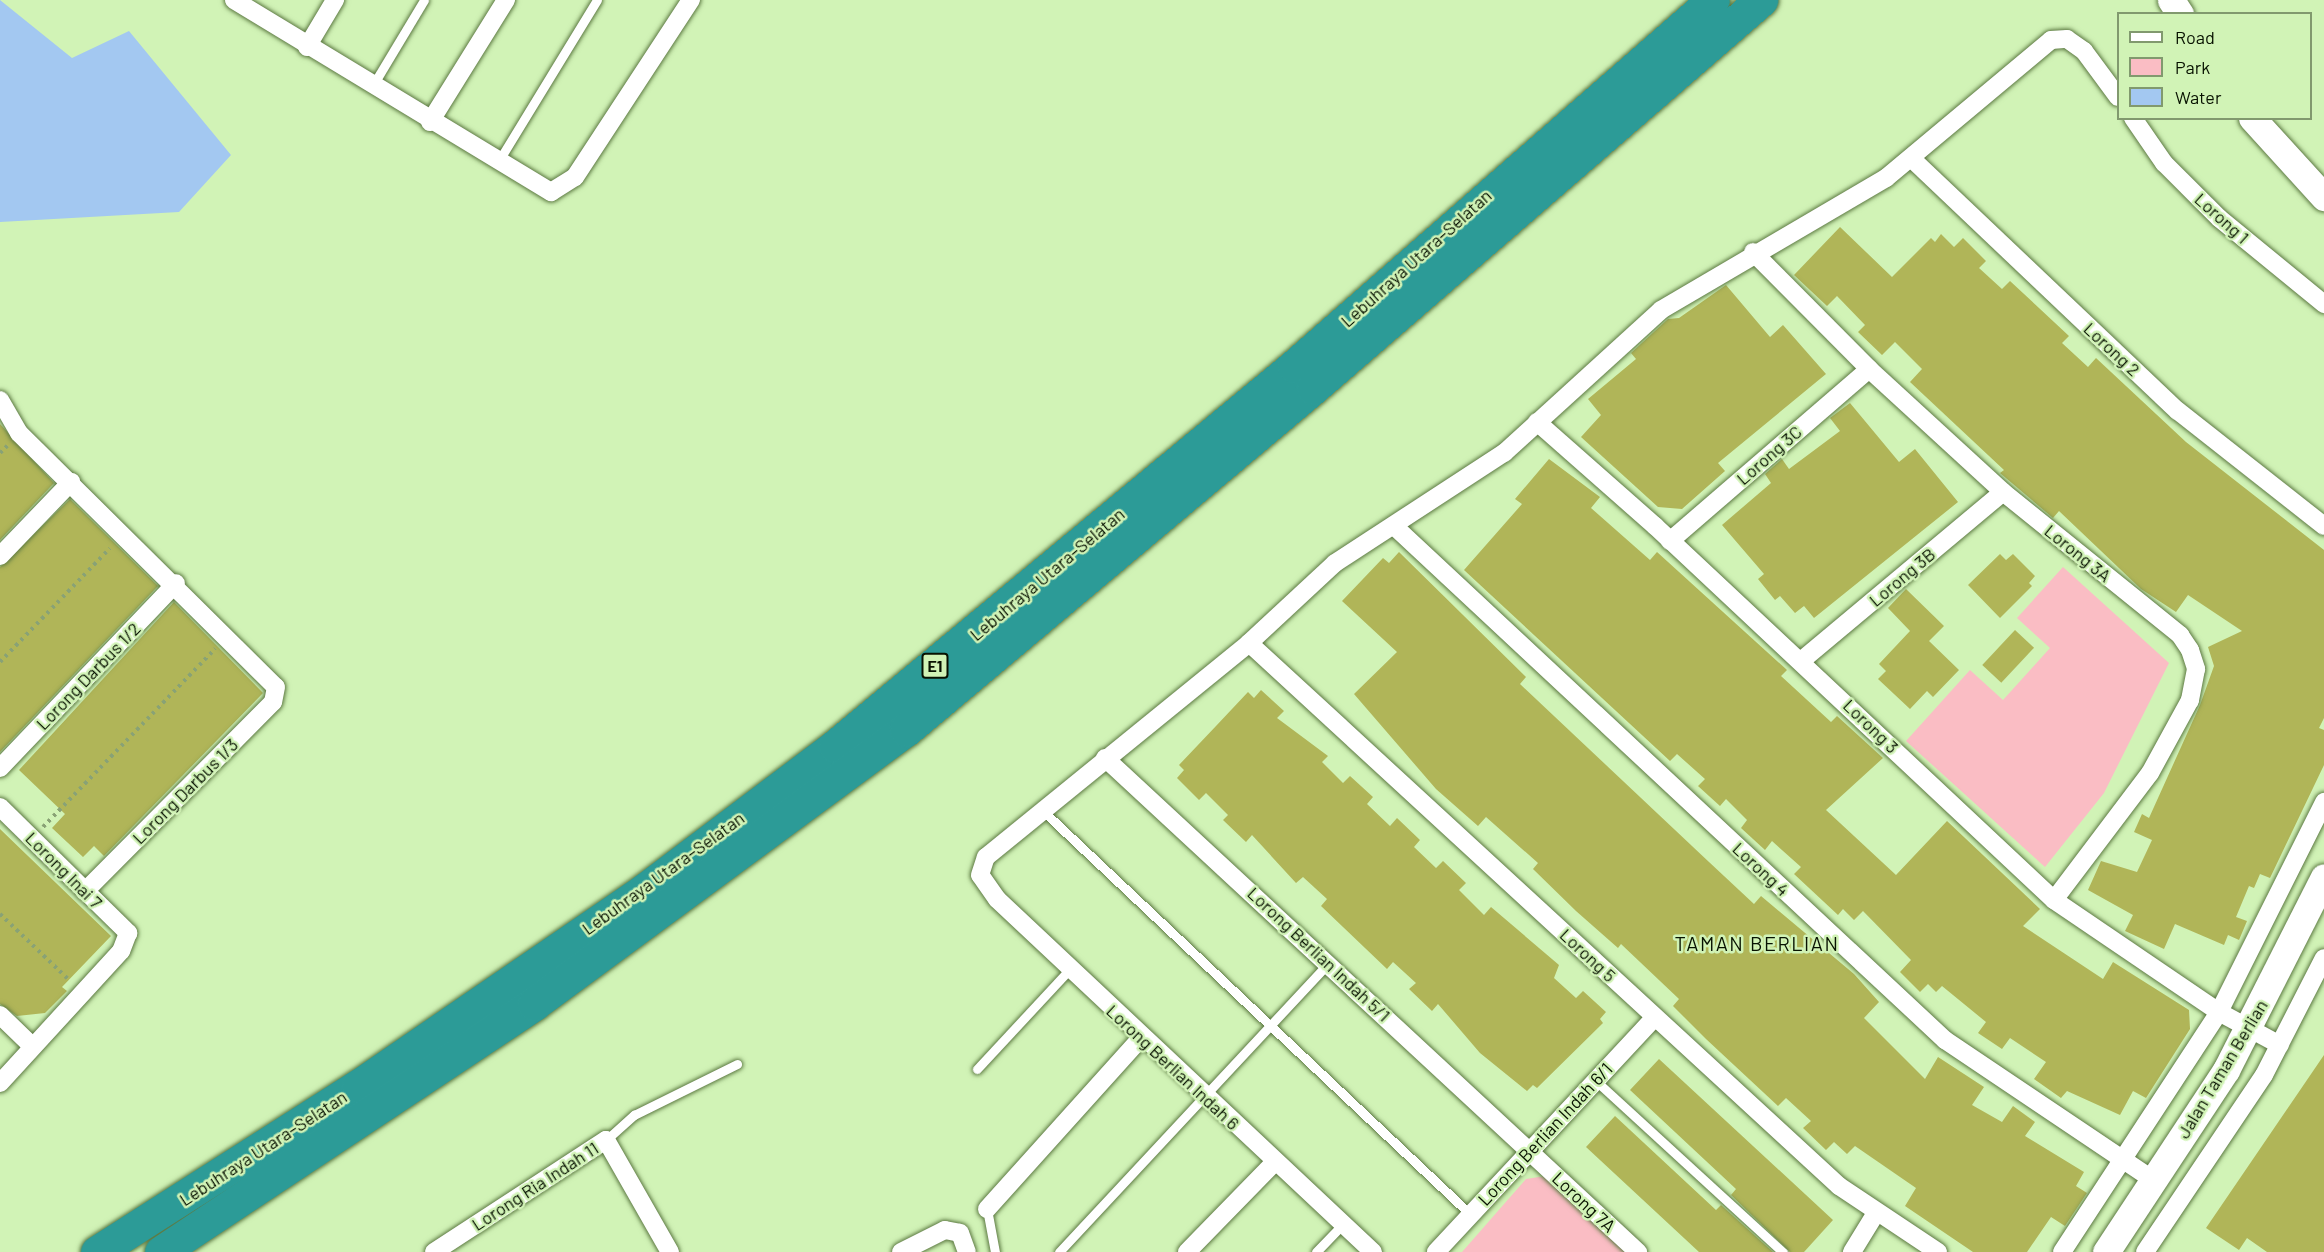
<!DOCTYPE html>
<html>
<head>
<meta charset="utf-8">
<style>
	body { margin:0 }
	#map { position:relative; width:2324px; height:1252px; overflow:hidden; background:#d1f3b6; font-family:Barlow,sans-serif }
	div>[style] { position:absolute }
	[style*='--x'] { left:calc(var(--x)*1px); top:calc(var(--y)*1px); width:calc(var(--w)*1px); rotate:calc(var(--a)*1deg) }
	.green>* { inset:0; background:#fabdc4 }
	.water>* { inset:0; background:#a3c8f1 }
	.building>* { inset:0; background:#b0b558; transform-origin:0 0 }
	.path>* { height:4px; margin-top:-2px; transform-origin:0; background:repeating-linear-gradient(90deg,#89a275 0 3px,transparent 0 7.5px) }
	.roads { filter:drop-shadow(0 0 2px #5c7942) drop-shadow(0 0 2px #5c7942) }
	.lane>* { height:9px; margin:-4.5px; padding:0 4.5px; transform-origin:4.5px; border-radius:4.5px; background:#fff }
	.street>* { height:18px; margin:-9px; padding:0 9px; transform-origin:9px; border-radius:9px; background:#fff }
	.secondary>* { height:27px; margin:-13.5px; padding:0 13.5px; transform-origin:13.5px; border-radius:13.5px; background:#fff }
	.highway>* { height:33px; margin:-16.5px; padding:0 16.5px; transform-origin:16.5px; border-radius:16.5px; background:#2c9b97 }
	span { translate:-50% -50%; white-space:nowrap; text-align:center; line-height:1.15; -webkit-text-stroke:5px #d1f3b6; paint-order:stroke }
	.shield-label span { padding:2px 4px; background:#d1f3b6; border:2px solid; border-radius:4px; -webkit-text-stroke-width:0 }
	.shield-label { font-size:16px; color:#081201; font-weight:700 }
	.street-label { font-size:18px; color:#081201 }
	.neighbourhood-label { font-size:20px; color:#081201; letter-spacing:1.5px }
	.legend { position:absolute; left:2117px; top:12px; width:195px; height:108px; box-sizing:border-box; background:#d1f3b6; border:2px solid #81996e; margin:0; padding:8px 10px; list-style:none; font-size:18px; color:#081201 }
	.legend li { display:flex; align-items:center; gap:12px; height:30px }
	.legend b { width:30px; border:2px solid #81996e }
</style>
</head>
<body>
<div id="map">
	<div class="green">
		<i style="clip-path:polygon(2063px 567px,2169px 663px,2104px 793px,2045px 867px,1906px 741px,1970px 670px,2003px 700px,2050px 648px,2017px 618px)"></i>
		<i style="clip-path:polygon(1552px 1175px,1633px 1252px,1462px 1252px,1526px 1179px)"></i>
	</div>
	<div class="water">
		<i style="clip-path:polygon(0 0,72px 58px,129px 31px,231px 155px,179px 212px,0 222px)"></i>
	</div>
	<div class="building">
		<i style="clip-path:polygon(1840px 227px,1892px 277px,1931px 238px,1935px 242px,1941px 234px,1954px 247px,1963px 238px,1986px 261px,1979px 268px,2002px 289px,2010px 281px,2069px 336px,2062px 343px,2088px 367px,2096px 358px,2186px 442px,2324px 550px,2324px 718px,2319px 728px,2324px 730px,2324px 765px,2270px 878px,2260px 874px,2254px 888px,2249px 886px,2236px 917px,2247px 921px,2239px 940px,2228px 935px,2224px 945px,2175px 924px,2164px 949px,2125px 931px,2133px 915px,2088px 890px,2101px 861px,2137px 872px,2152px 840px,2134px 832px,2142px 814px,2149px 818px,2200px 705px,2214px 666px,2208px 647px,2242px 631px,2188px 595px,2176px 612px,2141px 589px,2059px 511px,2053px 518px,2000px 473px,2004px 470px,1910px 382px,1922px 369px,1895px 342px,1882px 355px,1858px 332px,1865px 325px,1837px 296px,1827px 306px,1794px 275px)"></i>
		<i style="clip-path:polygon(1726px 285px,1770px 337px,1783px 325px,1826px 374px,1718px 463px,1725px 471px,1682px 509px,1658px 507px,1581px 437px,1601px 415px,1588px 399px,1636px 359px,1631px 353px,1668px 319px,1679px 318px)"></i>
		<i style="clip-path:polygon(1850px 403px,1899px 462px,1915px 449px,1958px 502px,1814px 618px,1804px 606px,1795px 613px,1780px 596px,1775px 600px,1758px 579px,1764px 574px,1722px 525px,1771px 483px,1765px 474px,1782px 459px,1789px 469px,1840px 431px,1830px 418px)"></i>
		<i style="clip-path:polygon(0 424px,54px 483px,0 540px)"></i>
		<i style="clip-path:polygon(1549px 459px,1600px 497px,1591px 508px,1650px 560px,1657px 552px,1787px 670px,1781px 676px,1831px 722px,1837px 716px,1883px 758px,1826px 810px,1896px 875px,1947px 821px,2040px 909px,2023px 926px,2103px 979px,2113px 962px,2189px 1010px,2190px 1029px,2146px 1098px,2133px 1091px,2120px 1115px,2067px 1091px,2061px 1098px,2034px 1079px,2046px 1062px,2010px 1038px,2002px 1049px,1978px 1033px,1986px 1022px,1942px 986px,1936px 992px,1928px 984px,1920px 992px,1900px 972px,1911px 960px,1863px 911px,1854px 920px,1843px 909px,1838px 915px,1794px 874px,1801px 867px,1772px 841px,1765px 850px,1741px 828px,1747px 820px,1726px 799px,1720px 806px,1698px 786px,1705px 779px,1677px 754px,1670px 761px,1464px 570px,1522px 504px,1515px 499px)"></i>
		<i style="clip-path:polygon(70px 499px,158px 586px,0 752px,0 567px)"></i>
		<i style="clip-path:polygon(1399px 552px,1526px 677px,1520px 684px,1709px 862px,1754px 904px,1761px 896px,1854px 974px,1879px 1002px,1864px 1018px,1925px 1079px,1938px 1057px,1984px 1087px,1972px 1105px,2002px 1122px,2013px 1106px,2035px 1122px,2025px 1136px,2084px 1172px,2076px 1186px,2087px 1193px,2065px 1226px,2051px 1217px,2027px 1252px,1973px 1252px,1905px 1206px,1916px 1188px,1855px 1146px,1847px 1154px,1834px 1142px,1826px 1150px,1803px 1128px,1811px 1121px,1786px 1098px,1778px 1106px,1706px 1039px,1673px 1006px,1679px 999px,1621px 944px,1618px 948px,1576px 911px,1533px 869px,1538px 863px,1486px 817px,1478px 826px,1436px 789px,1354px 694px,1397px 652px,1342px 601px,1383px 558px,1389px 563px)"></i>
		<i style="clip-path:polygon(2000px 554px,2006px 560px,2013px 554px,2035px 576px,2029px 583px,2032px 586px,2000px 618px,1968px 585px)"></i>
		<i style="clip-path:polygon(1906px 589px,1944px 626px,1929px 641px,1959px 670px,1933px 697px,1927px 691px,1910px 709px,1878px 679px,1886px 671px,1879px 664px,1910px 631px,1888px 608px)"></i>
		<i style="clip-path:polygon(174px 602px,263px 693px,104px 856px,94px 846px,83px 857px,52px 828px,65px 814px,19px 770px)"></i>
		<i style="left:2015px;top:630px;width:26px;height:48px;rotate:43deg"></i>
		<i style="clip-path:polygon(1261px 690px,1284px 711px,1277px 718px,1328px 756px,1322px 762px,1343px 783px,1350px 776px,1373px 797px,1367px 804px,1390px 826px,1397px 818px,1420px 840px,1414px 847px,1436px 868px,1443px 861px,1466px 883px,1459px 890px,1484px 915px,1491px 907px,1559px 965px,1554px 978px,1576px 998px,1583px 991px,1606px 1012px,1600px 1019px,1603px 1023px,1537px 1088px,1533px 1085px,1527px 1091px,1480px 1053px,1438px 1004px,1432px 1011px,1409px 989px,1416px 983px,1393px 962px,1387px 969px,1321px 906px,1327px 899px,1303px 877px,1296px 883px,1252px 835px,1246px 842px,1223px 820px,1228px 815px,1206px 793px,1199px 800px,1177px 778px,1184px 770px,1179px 765px,1216px 726px,1248px 692px,1254px 698px)"></i>
		<i style="clip-path:polygon(0 829px,111px 936px,62px 987px,67px 991px,45px 1013px,17px 1016px,0 1004px)"></i>
		<i style="clip-path:polygon(2324px 1055px,2324px 1252px,2267px 1252px,2247px 1238px,2239px 1250px,2206px 1228px)"></i>
		<i style="clip-path:polygon(1659px 1059px,1833px 1220px,1804px 1252px,1790px 1252px,1731px 1195px,1736px 1189px,1630px 1090px)"></i>
		<i style="clip-path:polygon(1615px 1116px,1716px 1210px,1721px 1205px,1773px 1252px,1699px 1252px,1586px 1147px)"></i>
	</div>
	<div class="path">
		<i style="--x:0;--y:453;--w:11;--a:-45"></i>
		<i style="--x:0;--y:662;--w:158;--a:-46"></i>
		<i style="--x:43;--y:827;--w:248;--a:-46"></i>
		<i style="--x:0;--y:914;--w:97;--a:43.7"></i>
	</div>
	<div class="roads">
		<div class="lane">
			<i style="--x:373;--y:85;--w:99;--a:-59"></i>
			<i style="--x:498;--y:162;--w:190;--a:-58.6"></i>
			<i style="--x:1042;--y:810;--w:589;--a:43.35"></i>
			<i style="--x:977;--y:1069;--w:135;--a:-47.1"></i>
			<i style="--x:1595;--y:1080;--w:255;--a:42.5"></i>
			<i style="--x:606;--y:1140;--w:38;--a:-42"></i>
			<i style="--x:634;--y:1115;--w:115;--a:-26.3"></i>
			<i style="--x:987;--y:1209;--w:44;--a:79.5"></i>
			<i style="--x:1059;--y:1252;--w:396;--a:-47"></i>
			<i style="--x:1316;--y:1252;--w:39;--a:-46"></i>
		</div>
		<div class="street">
			<i style="--x:234;--y:0;--w:371;--a:31.2"></i>
			<i style="--x:551;--y:192;--w:28;--a:-32"></i>
			<i style="--x:575;--y:177;--w:212;--a:-56.8"></i>
			<i style="--x:307;--y:47;--w:55;--a:-59.2"></i>
			<i style="--x:2133;--y:118;--w:55;--a:55.4"></i>
			<i style="--x:2164;--y:163;--w:78;--a:45"></i>
			<i style="--x:2219;--y:218;--w:136;--a:39.3"></i>
			<i style="--x:430;--y:122;--w:144;--a:-58.1"></i>
			<i style="--x:1912;--y:159;--w:366;--a:43.5"></i>
			<i style="--x:2178;--y:411;--w:186;--a:38.2"></i>
			<i style="--x:1753;--y:252;--w:165;--a:45.2"></i>
			<i style="--x:1869;--y:369;--w:182;--a:42.5"></i>
			<i style="--x:2003;--y:492;--w:228;--a:38.9"></i>
			<i style="--x:2180;--y:635;--w:18;--a:56"></i>
			<i style="--x:2190;--y:650;--w:20;--a:72"></i>
			<i style="--x:2196;--y:669;--w:32;--a:101"></i>
			<i style="--x:2190;--y:700;--w:83;--a:118.7"></i>
			<i style="--x:2150;--y:773;--w:159;--a:127.1"></i>
			<i style="--x:0;--y:400;--w:38;--a:60"></i>
			<i style="--x:19;--y:433;--w:361;--a:44.7"></i>
			<i style="--x:276;--y:687;--w:15;--a:101"></i>
			<i style="--x:273;--y:702;--w:267;--a:134.8"></i>
			<i style="--x:1537;--y:422;--w:157;--a:41.4"></i>
			<i style="--x:1655;--y:526;--w:547;--a:43.15"></i>
			<i style="--x:2054;--y:900;--w:199;--a:34.2"></i>
			<i style="--x:2219;--y:1012;--w:69;--a:28.4"></i>
			<i style="--x:1394;--y:526;--w:754;--a:43.01"></i>
			<i style="--x:1945;--y:1040;--w:251;--a:33.9"></i>
			<i style="--x:1670;--y:541;--w:263;--a:-40.8"></i>
			<i style="--x:0;--y:556;--w:103;--a:-46.2"></i>
			<i style="--x:1249;--y:643;--w:802;--a:42.62"></i>
			<i style="--x:1839;--y:1186;--w:119;--a:33.7"></i>
			<i style="--x:1801;--y:661;--w:263;--a:-39.9"></i>
			<i style="--x:1105;--y:758;--w:727;--a:42.83"></i>
			<i style="--x:0;--y:768;--w:255;--a:-46.4"></i>
			<i style="--x:0;--y:807;--w:180;--a:44.5"></i>
			<i style="--x:128;--y:933;--w:19;--a:111"></i>
			<i style="--x:121;--y:951;--w:179;--a:132.5"></i>
			<i style="--x:0;--y:1015;--w:45;--a:44.1"></i>
			<i style="--x:987;--y:1209;--w:230;--a:-48"></i>
			<i style="--x:434;--y:1252;--w:205;--a:-33.1"></i>
			<i style="--x:606;--y:1140;--w:129;--a:60.3"></i>
			<i style="--x:901;--y:1252;--w:49;--a:-26.6"></i>
			<i style="--x:945;--y:1230;--w:15;--a:11"></i>
			<i style="--x:960;--y:1233;--w:20;--a:70"></i>
			<i style="--x:1187;--y:1252;--w:124;--a:-45.7"></i>
			<i style="--x:1373;--y:1252;--w:516;--a:-136.81"></i>
			<i style="--x:997;--y:899;--w:29;--a:-125"></i>
			<i style="--x:980;--y:875;--w:19;--a:-72"></i>
			<i style="--x:986;--y:857;--w:339;--a:-39.1"></i>
			<i style="--x:1249;--y:643;--w:117;--a:-42.9"></i>
			<i style="--x:1335;--y:563;--w:202;--a:-33.1"></i>
			<i style="--x:1504;--y:453;--w:212;--a:-42.3"></i>
			<i style="--x:1661;--y:310;--w:261;--a:-30.4"></i>
			<i style="--x:1886;--y:178;--w:215;--a:-39.9"></i>
			<i style="--x:2051;--y:40;--w:16;--a:-4"></i>
			<i style="--x:2067;--y:39;--w:21;--a:35"></i>
			<i style="--x:2084;--y:51;--w:57;--a:53.5"></i>
			<i style="--x:1436;--y:1252;--w:321;--a:-47"></i>
			<i style="--x:1852;--y:1252;--w:46;--a:-58.4"></i>
			<i style="--x:2062;--y:1252;--w:287;--a:-56.8"></i>
			<i style="--x:2219;--y:1012;--w:235;--a:-63.4"></i>
			<i style="--x:2145;--y:1252;--w:213;--a:-56.1"></i>
			<i style="--x:2264;--y:1075;--w:131;--a:-62.9"></i>
		</div>
		<div class="secondary">
			<i style="--x:2171;--y:0;--w:17;--a:57"></i>
			<i style="--x:2252;--y:118;--w:107;--a:47.7"></i>
			<i style="--x:2106;--y:1252;--w:218;--a:-56.6"></i>
			<i style="--x:2226;--y:1070;--w:216;--a:-63.1"></i>
		</div>
		<div class="highway">
			<i style="--x:97;--y:1252;--w:309;--a:-32.5"></i>
			<i style="--x:358;--y:1086;--w:347;--a:-34.4"></i>
			<i style="--x:644;--y:890;--w:239;--a:-37"></i>
			<i style="--x:835;--y:746;--w:596;--a:-39.62"></i>
			<i style="--x:1294;--y:366;--w:556;--a:-41.14"></i>
			<i style="--x:161;--y:1252;--w:448;--a:-33.6"></i>
			<i style="--x:534;--y:1004;--w:462;--a:-36.4"></i>
			<i style="--x:906;--y:730;--w:532;--a:-40.04"></i>
			<i style="--x:1313;--y:388;--w:593;--a:-40.89"></i>
		</div>
	</div>
	<div class="shield-label">
		<span style="left:935px;top:666px">E1</span>
	</div>
	<div class="street-label">
		<span style="left:2222px;top:218px;rotate:42deg">Lorong 1</span>
		<span style="left:1416px;top:258px;rotate:-42deg">Lebuhraya Utara–Selatan</span>
		<span style="left:2112px;top:349px;rotate:43deg">Lorong 2</span>
		<span style="left:1769px;top:455px;rotate:-41deg">Lorong 3C</span>
		<span style="left:2078px;top:553px;rotate:39deg">Lorong 3A</span>
		<span style="left:1047px;top:574px;rotate:-40deg">Lebuhraya Utara–Selatan</span>
		<span style="left:1902px;top:577px;rotate:-40deg">Lorong 3B</span>
		<span style="left:88px;top:676px;rotate:-46deg">Lorong Darbus 1/2</span>
		<span style="left:1871px;top:726px;rotate:44deg">Lorong 3</span>
		<span style="left:185px;top:791px;rotate:-45deg">Lorong Darbus 1/3</span>
		<span style="left:1761px;top:869px;rotate:43deg">Lorong 4</span>
		<span style="left:64px;top:870px;rotate:45deg">Lorong Inai 7</span>
		<span style="left:663px;top:873px;rotate:-36deg">Lebuhraya Utara–Selatan</span>
		<span style="left:1319px;top:954px;rotate:43deg">Lorong Berlian Indah 5/1</span>
		<span style="left:1588px;top:955px;rotate:43deg">Lorong 5</span>
		<span style="left:1173px;top:1067px;rotate:43deg">Lorong Berlian Indah 6</span>
		<span style="left:2222px;top:1069px;rotate:-59deg">Jalan Taman Berlian</span>
		<span style="left:1545px;top:1134px;rotate:-47deg">Lorong Berlian Indah 6/1</span>
		<span style="left:263px;top:1148px;rotate:-33deg">Lebuhraya Utara–Selatan</span>
		<span style="left:535px;top:1186px;rotate:-33deg">Lorong Ria Indah 11</span>
		<span style="left:1584px;top:1202px;rotate:43deg">Lorong 7A</span>
	</div>
	<div class="neighbourhood-label">
		<span style="left:1757px;top:943px">TAMAN BERLIAN</span>
	</div>
	<ul class="legend">
	<li><b style="height:8px;background:#fff"></b>Road</li>
	<li><b style="height:16px;background:#fabdc4"></b>Park</li>
	<li><b style="height:16px;background:#a3c8f1"></b>Water</li>
	</ul>
</div>
</body>
</html>
